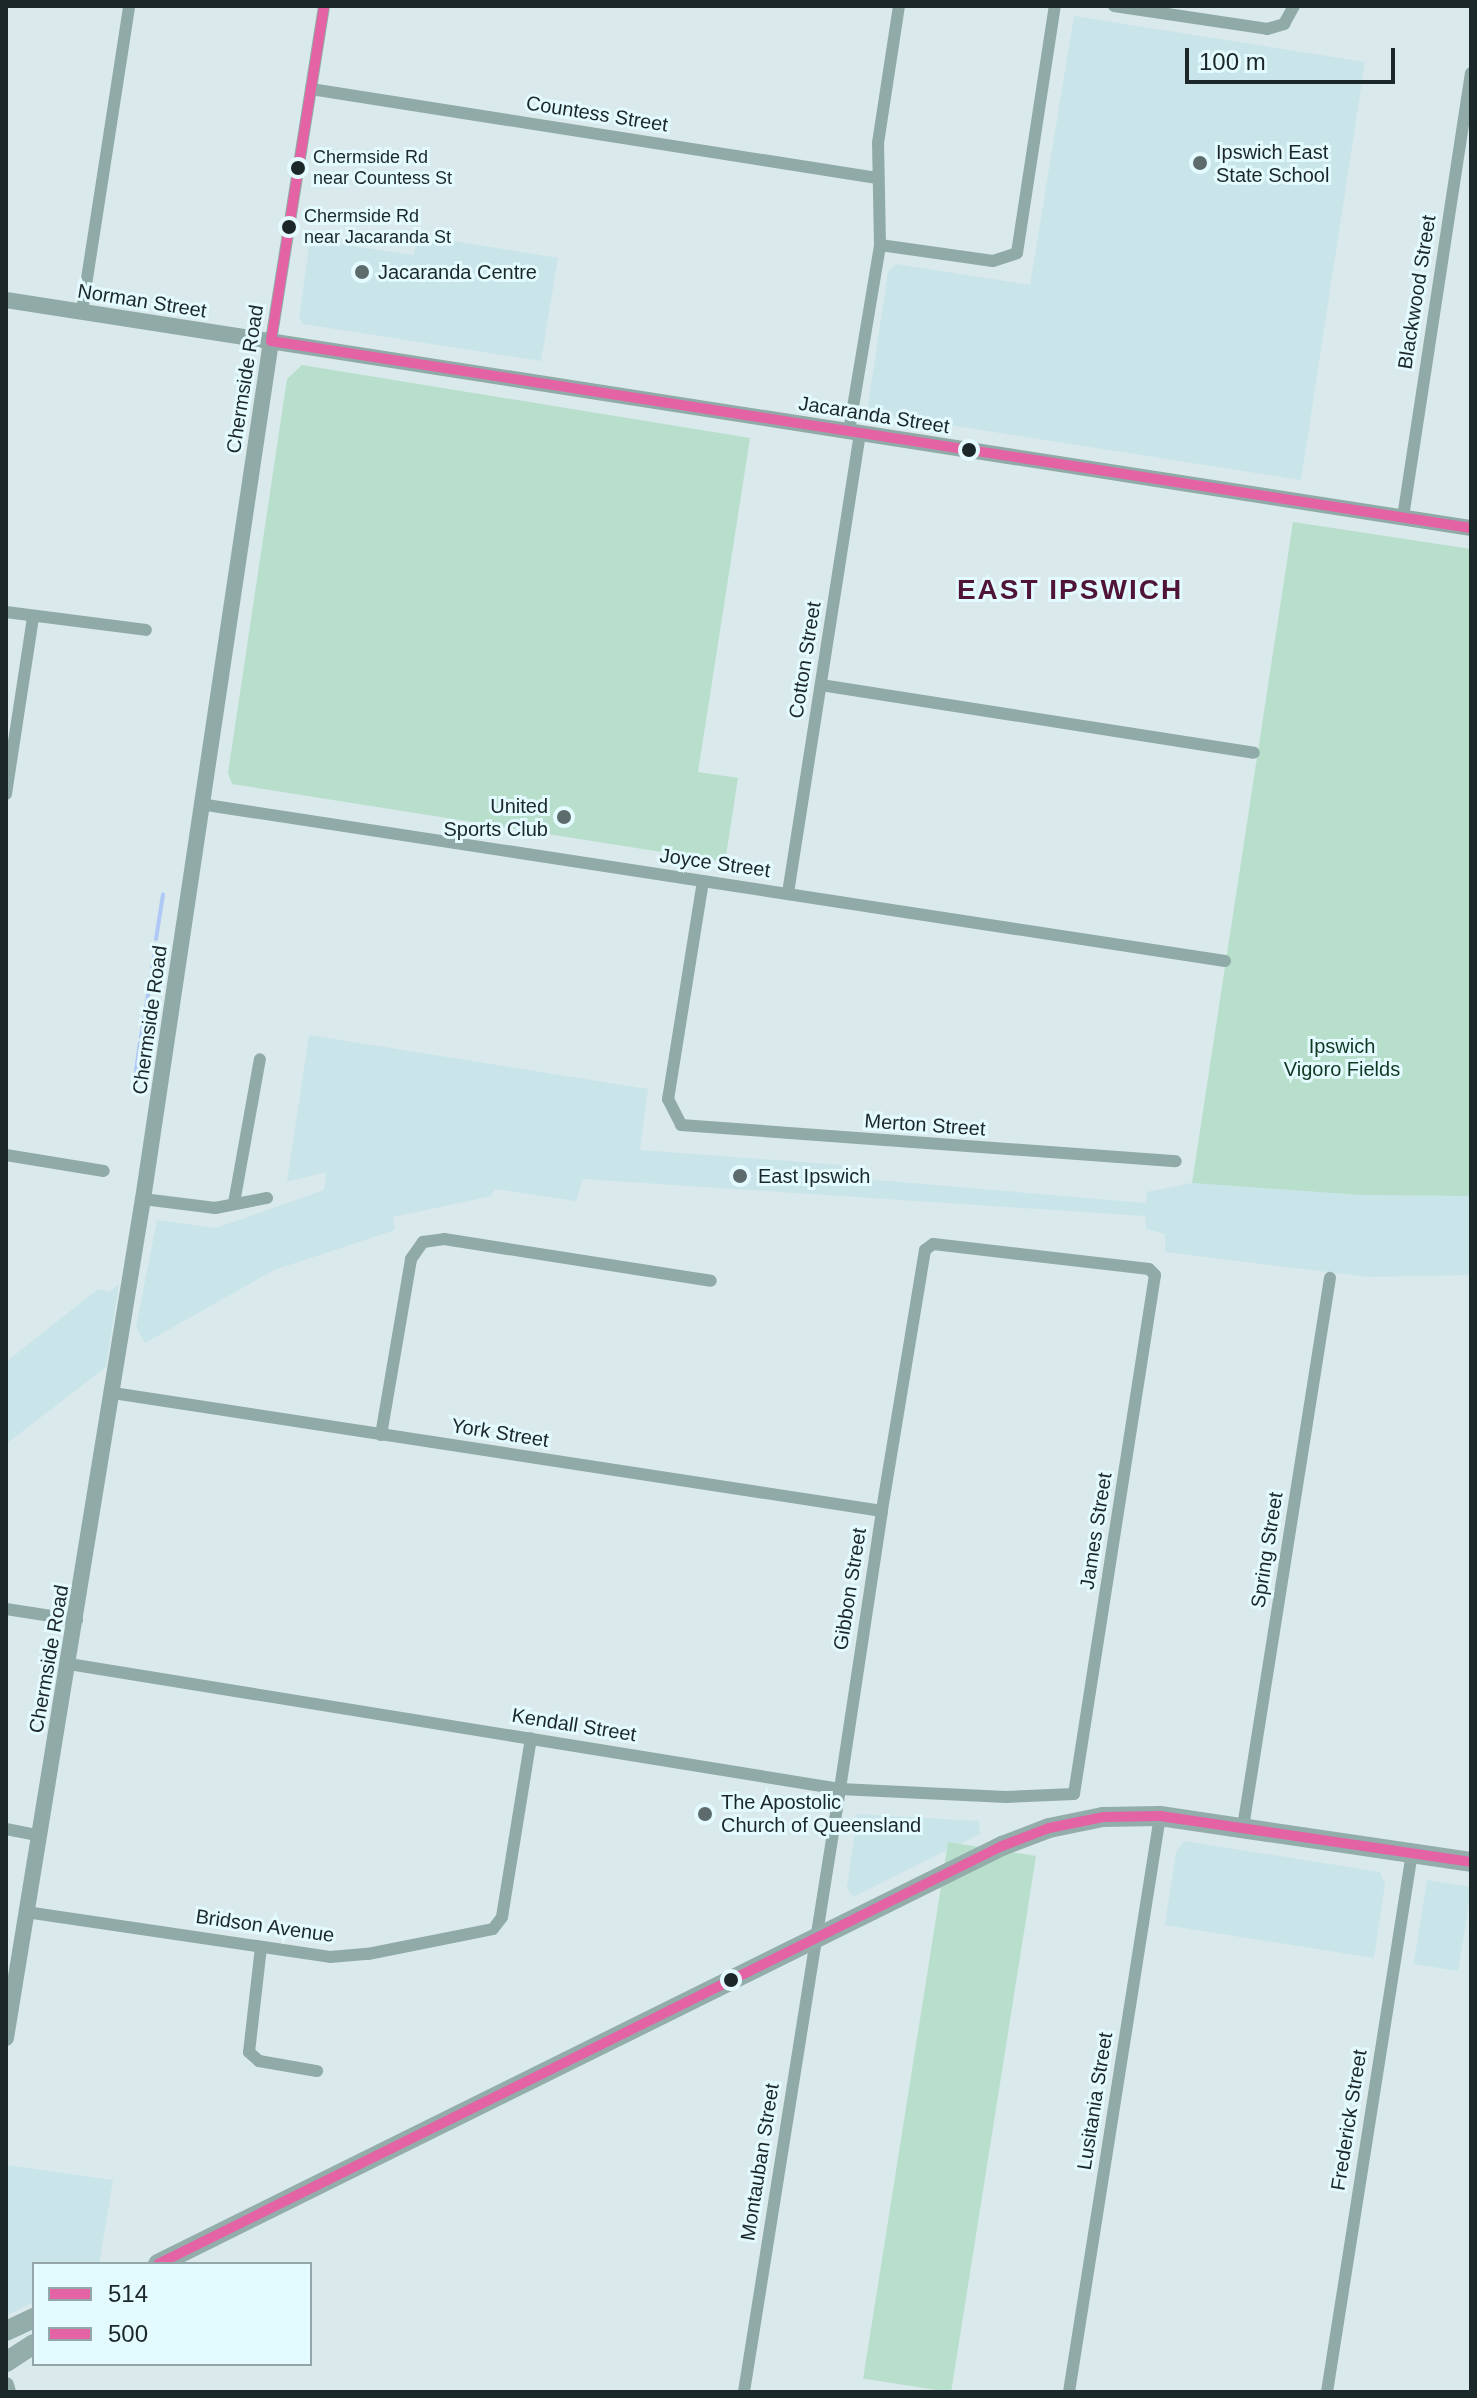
<!DOCTYPE html>
<html>
<head>
<meta charset="utf-8">
<style>
	body { margin:0 }
	#map { position:relative; width:1477px; height:2398px; overflow:hidden; background:#dae9eb; font-family:Arial,sans-serif }
	div>[style] { position:absolute }
	[style*='--x'] { left:calc(var(--x)*1px); top:calc(var(--y)*1px); width:calc(var(--w)*1px); rotate:calc(var(--a)*1deg) }
	.built>* { inset:0; background:#c9e5ea; transform-origin:0 0 }
	.green>* { inset:0; background:#b7dfcb; transform-origin:0 0 }
	.stream>* { height:4px; margin:-2px; padding:0 2px; transform-origin:2px; border-radius:2px; background:#afc8f6 }
	.minor>* { height:12px; margin:-6px; padding:0 6px; transform-origin:6px; border-radius:6px; background:#90aba7 }
	.tertiary>* { height:16px; margin:-8px; padding:0 8px; transform-origin:8px; border-radius:8px; background:#90aba7 }
	.primary>* { height:20px; margin:-10px; padding:0 10px; transform-origin:10px; border-radius:10px; background:#93adab }
	.bus-1>* { height:10px; margin:-5px; padding:0 5px; transform-origin:5px; border-radius:5px; background:#e463a4 }
	.bus-2>* { height:10px; margin:-5px; padding:0 5px; transform-origin:5px; border-radius:5px; background:#e463a4 }
	.dots>* { width:22px; height:22px; translate:-50% -50%; box-sizing:border-box; border:4px solid #e3fafe; border-radius:50% }
	span { translate:-50% -50%; white-space:nowrap; text-align:center; line-height:1.15; -webkit-text-stroke:6px #e3fafe; paint-order:stroke }
	.bus-label { font-size:18px; color:#1c2729 }
	.left { translate:0 -50%; text-align:left }
	.street-label { font-size:20px; color:#1c2729 }
	.poi-label { font-size:20px; color:#1c2729 }
	.right { translate:-100% -50%; text-align:right }
	.park-label { font-size:20px; color:#103923 }
	.district-label { font-size:28px; color:#511439; font-weight:700; letter-spacing:2px }
	.frame { position:absolute; inset:0; border:8px solid #1c2729; pointer-events:none }
	.legend { position:absolute; left:32px; top:2262px; width:280px; height:104px; box-sizing:border-box; background:#e3fafe; border:2px solid #93a6a9; margin:0; padding:10px 14px; list-style:none; font-size:24px; color:#1c2729 }
	.legend li { display:flex; align-items:center; gap:16px; height:40px }
	.legend b { width:40px; border:2px solid #93a6a9 }
	.scale { position:absolute; left:1185px; top:48px; width:210px; height:36px; box-sizing:border-box; border:4px solid #1c2729; border-top:0; padding-left:10px; font-size:24px; line-height:28px; white-space:nowrap; color:#1c2729; -webkit-text-stroke:6px #e3fafe; paint-order:stroke }
</style>
</head>
<body>
<div id="map">
	<div class="built">
		<i style="clip-path:polygon(1074px 16px,1365px 62px,1301px 480px,872px 413px,868px 405px,888px 272px,896px 264px,1030px 285px)"></i>
		<i style="clip-path:polygon(417px 235px,558px 258px,541px 361px,303px 324px,299px 318px,310px 240px,414px 255px)"></i>
		<i style="clip-path:polygon(309px 1035px,648px 1089px,640px 1150px,842px 1165px,841px 1177px,1146px 1203px,1147px 1192px,1192px 1183px,1360px 1195px,1471px 1196px,1471px 1275px,1368px 1277px,1165px 1252px,1165px 1234px,1146px 1229px,1145px 1216px,583px 1179px,576px 1201px,494px 1189px,492px 1196px,393px 1217px,395px 1230px,274px 1270px,145px 1343px,136px 1327px,157px 1220px,216px 1228px,324px 1190px,326px 1172px,287px 1182px)"></i>
		<i style="clip-path:polygon(119px 1284px,106px 1367px,6px 1444px,6px 1362px,98px 1289px,109px 1292px)"></i>
		<i style="clip-path:polygon(857px 1814px,979px 1821px,980px 1834px,853px 1897px,847px 1888px)"></i>
		<i style="clip-path:polygon(1184px 1841px,1380px 1872px,1385px 1884px,1374px 1958px,1165px 1925px,1176px 1852px)"></i>
		<i style="left:1427px;top:1880px;width:45px;height:85px;rotate:9deg"></i>
		<i style="clip-path:polygon(7px 2165px,113px 2180px,99px 2264px,34px 2264px,34px 2302px,6px 2316px)"></i>
	</div>
	<div class="green">
		<i style="clip-path:polygon(302px 365px,750px 438px,698px 772px,738px 778px,725px 862px,232px 784px,228px 773px,287px 379px)"></i>
		<i style="clip-path:polygon(1293px 522px,1471px 549px,1471px 1196px,1360px 1195px,1192px 1183px)"></i>
		<i style="left:1036px;top:1856px;width:543px;height:89px;rotate:99deg"></i>
	</div>
	<div class="stream">
		<i style="--x:156;--y:939;--w:45;--a:-81"></i>
		<i style="--x:150;--y:983;--w:38;--a:-81"></i>
		<i style="--x:141;--y:1037;--w:49;--a:-80.5"></i>
		<i style="--x:136;--y:1071;--w:28;--a:-82"></i>
	</div>
	<div class="minor">
		<i style="--x:1114;--y:6;--w:155;--a:8.5"></i>
		<i style="--x:1267;--y:29;--w:18;--a:-16"></i>
		<i style="--x:1284;--y:24;--w:21;--a:-61"></i>
		<i style="--x:311;--y:89;--w:573;--a:8.94"></i>
		<i style="--x:880;--y:245;--w:114;--a:8.1"></i>
		<i style="--x:993;--y:261;--w:25;--a:-18"></i>
		<i style="--x:1017;--y:253;--w:250;--a:-81.3"></i>
		<i style="--x:82;--y:311;--w:309;--a:-81.2"></i>
		<i style="--x:271;--y:341;--w:339;--a:-81"></i>
		<i style="--x:849;--y:431;--w:189;--a:-80.5"></i>
		<i style="--x:880;--y:245;--w:102;--a:-91.1"></i>
		<i style="--x:878;--y:143;--w:139;--a:-81.3"></i>
		<i style="--x:1403;--y:517;--w:449;--a:-81.3"></i>
		<i style="--x:6;--y:612;--w:141;--a:7.3"></i>
		<i style="--x:821;--y:685;--w:438;--a:8.9"></i>
		<i style="--x:6;--y:794;--w:179;--a:-81.3"></i>
		<i style="--x:200;--y:804;--w:1037;--a:8.71"></i>
		<i style="--x:703;--y:881;--w:221;--a:99.1"></i>
		<i style="--x:668;--y:1099;--w:29;--a:63"></i>
		<i style="--x:681;--y:1125;--w:496;--a:4.2"></i>
		<i style="--x:788;--y:893;--w:466;--a:-81.1"></i>
		<i style="--x:6;--y:1155;--w:99;--a:9.3"></i>
		<i style="--x:143;--y:1199;--w:73;--a:7.1"></i>
		<i style="--x:215;--y:1208;--w:53;--a:-10.9"></i>
		<i style="--x:234;--y:1203;--w:146;--a:-79.8"></i>
		<i style="--x:113;--y:1393;--w:778;--a:8.72"></i>
		<i style="--x:381;--y:1435;--w:179;--a:-80.3"></i>
		<i style="--x:411;--y:1259;--w:21;--a:-55"></i>
		<i style="--x:423;--y:1242;--w:21;--a:-8"></i>
		<i style="--x:444;--y:1239;--w:270;--a:8.9"></i>
		<i style="--x:6;--y:1609;--w:72;--a:8.8"></i>
		<i style="--x:69;--y:1664;--w:781;--a:9.21"></i>
		<i style="--x:840;--y:1789;--w:166;--a:2.8"></i>
		<i style="--x:1006;--y:1797;--w:68;--a:-2.5"></i>
		<i style="--x:1074;--y:1794;--w:525;--a:-81.13"></i>
		<i style="--x:1155;--y:1275;--w:8;--a:-135"></i>
		<i style="--x:1149;--y:1269;--w:217;--a:-173.4"></i>
		<i style="--x:933;--y:1244;--w:10;--a:143"></i>
		<i style="--x:925;--y:1250;--w:265;--a:99.4"></i>
		<i style="--x:882;--y:1511;--w:281;--a:98.6"></i>
		<i style="--x:840;--y:1789;--w:611;--a:99.05"></i>
		<i style="--x:1243;--y:1827;--w:556;--a:-81"></i>
		<i style="--x:6;--y:1829;--w:33;--a:11"></i>
		<i style="--x:26;--y:1912;--w:307;--a:8.4"></i>
		<i style="--x:330;--y:1957;--w:38;--a:-5"></i>
		<i style="--x:368;--y:1954;--w:127;--a:-11.3"></i>
		<i style="--x:493;--y:1929;--w:15;--a:-53"></i>
		<i style="--x:502;--y:1917;--w:181;--a:-80.8"></i>
		<i style="--x:261;--y:1947;--w:106;--a:96.5"></i>
		<i style="--x:249;--y:2052;--w:13;--a:42"></i>
		<i style="--x:259;--y:2061;--w:59;--a:9.8"></i>
		<i style="--x:1069;--y:2392;--w:583;--a:-81.02"></i>
		<i style="--x:1327;--y:2392;--w:546;--a:-81.04"></i>
	</div>
	<div class="tertiary">
		<i style="--x:6;--y:300;--w:1483;--a:8.85"></i>
		<i style="--x:6;--y:2038;--w:850;--a:-80.73"></i>
		<i style="--x:143;--y:1199;--w:867;--a:-81.51"></i>
		<i style="--x:6;--y:2385;--w:7;--a:74"></i>
	</div>
	<div class="primary">
		<i style="--x:158;--y:2264;--w:942;--a:-26.35"></i>
		<i style="--x:1002;--y:1846;--w:50;--a:-21"></i>
		<i style="--x:1049;--y:1828;--w:55;--a:-11.5"></i>
		<i style="--x:1103;--y:1817;--w:57;--a:-1"></i>
		<i style="--x:1160;--y:1816;--w:314;--a:8.4"></i>
		<i style="--x:6;--y:2331;--w:31;--a:-25"></i>
		<i style="--x:6;--y:2362;--w:33;--a:-33"></i>
	</div>
	<div class="bus-1">
		<i style="--x:271;--y:341;--w:1214;--a:8.86"></i>
		<i style="--x:271;--y:341;--w:339;--a:-81"></i>
	</div>
	<div class="bus-2">
		<i style="--x:158;--y:2264;--w:942;--a:-26.35"></i>
		<i style="--x:1002;--y:1846;--w:50;--a:-21"></i>
		<i style="--x:1049;--y:1828;--w:55;--a:-11.5"></i>
		<i style="--x:1103;--y:1817;--w:57;--a:-1"></i>
		<i style="--x:1160;--y:1816;--w:314;--a:8.4"></i>
	</div>
	<div class="dots">
		<i style="left:1200px;top:163px;background:#5e6b6d"></i>
		<i style="left:298px;top:168px;background:#1c2729"></i>
		<i style="left:289px;top:227px;background:#1c2729"></i>
		<i style="left:362px;top:272px;background:#5e6b6d"></i>
		<i style="left:969px;top:450px;background:#1c2729"></i>
		<i style="left:564px;top:817px;background:#5e6b6d"></i>
		<i style="left:740px;top:1176px;background:#5e6b6d"></i>
		<i style="left:705px;top:1814px;background:#5e6b6d"></i>
		<i style="left:731px;top:1980px;background:#1c2729"></i>
	</div>
	<div class="bus-label">
		<span class="left" style="left:313px;top:168px">Chermside Rd<br>near Countess St</span>
		<span class="left" style="left:304px;top:227px">Chermside Rd<br>near Jacaranda St</span>
	</div>
	<div class="street-label">
		<span style="left:597px;top:114px;rotate:9deg">Countess Street</span>
		<span style="left:1417px;top:292px;rotate:-81deg">Blackwood Street</span>
		<span style="left:142px;top:301px;rotate:9deg">Norman Street</span>
		<span style="left:245px;top:379px;rotate:-81deg">Chermside Road</span>
		<span style="left:874px;top:415px;rotate:9deg">Jacaranda Street</span>
		<span style="left:805px;top:660px;rotate:-81deg">Cotton Street</span>
		<span style="left:715px;top:863px;rotate:8deg">Joyce Street</span>
		<span style="left:150px;top:1020px;rotate:-82deg">Chermside Road</span>
		<span style="left:925px;top:1125px;rotate:4deg">Merton Street</span>
		<span style="left:500px;top:1433px;rotate:9deg">York Street</span>
		<span style="left:1096px;top:1531px;rotate:-81deg">James Street</span>
		<span style="left:1267px;top:1550px;rotate:-81deg">Spring Street</span>
		<span style="left:850px;top:1589px;rotate:-81deg">Gibbon Street</span>
		<span style="left:49px;top:1659px;rotate:-80deg">Chermside Road</span>
		<span style="left:574px;top:1725px;rotate:9deg">Kendall Street</span>
		<span style="left:265px;top:1926px;rotate:8deg">Bridson Avenue</span>
		<span style="left:1095px;top:2101px;rotate:-81deg">Lusitania Street</span>
		<span style="left:1349px;top:2120px;rotate:-81deg">Frederick Street</span>
		<span style="left:760px;top:2162px;rotate:-81deg">Montauban Street</span>
	</div>
	<div class="poi-label">
		<span class="left" style="left:1216px;top:164px">Ipswich East<br>State School</span>
		<span class="left" style="left:378px;top:272px">Jacaranda Centre</span>
		<span class="right" style="left:548px;top:818px">United<br>Sports Club</span>
		<span class="left" style="left:758px;top:1176px">East Ipswich</span>
		<span class="left" style="left:721px;top:1814px">The Apostolic<br>Church of Queensland</span>
	</div>
	<div class="park-label">
		<span style="left:1342px;top:1058px">Ipswich<br>Vigoro Fields</span>
	</div>
	<div class="district-label">
		<span style="left:1070px;top:590px">EAST IPSWICH</span>
	</div>
	<div class="frame"></div>
	<ul class="legend">
	<li><b style="height:10px;background:#e463a4"></b>514</li>
	<li><b style="height:10px;background:#e463a4"></b>500</li>
	</ul>
	<div class="scale">100 m</div>
</div>
</body>
</html>
